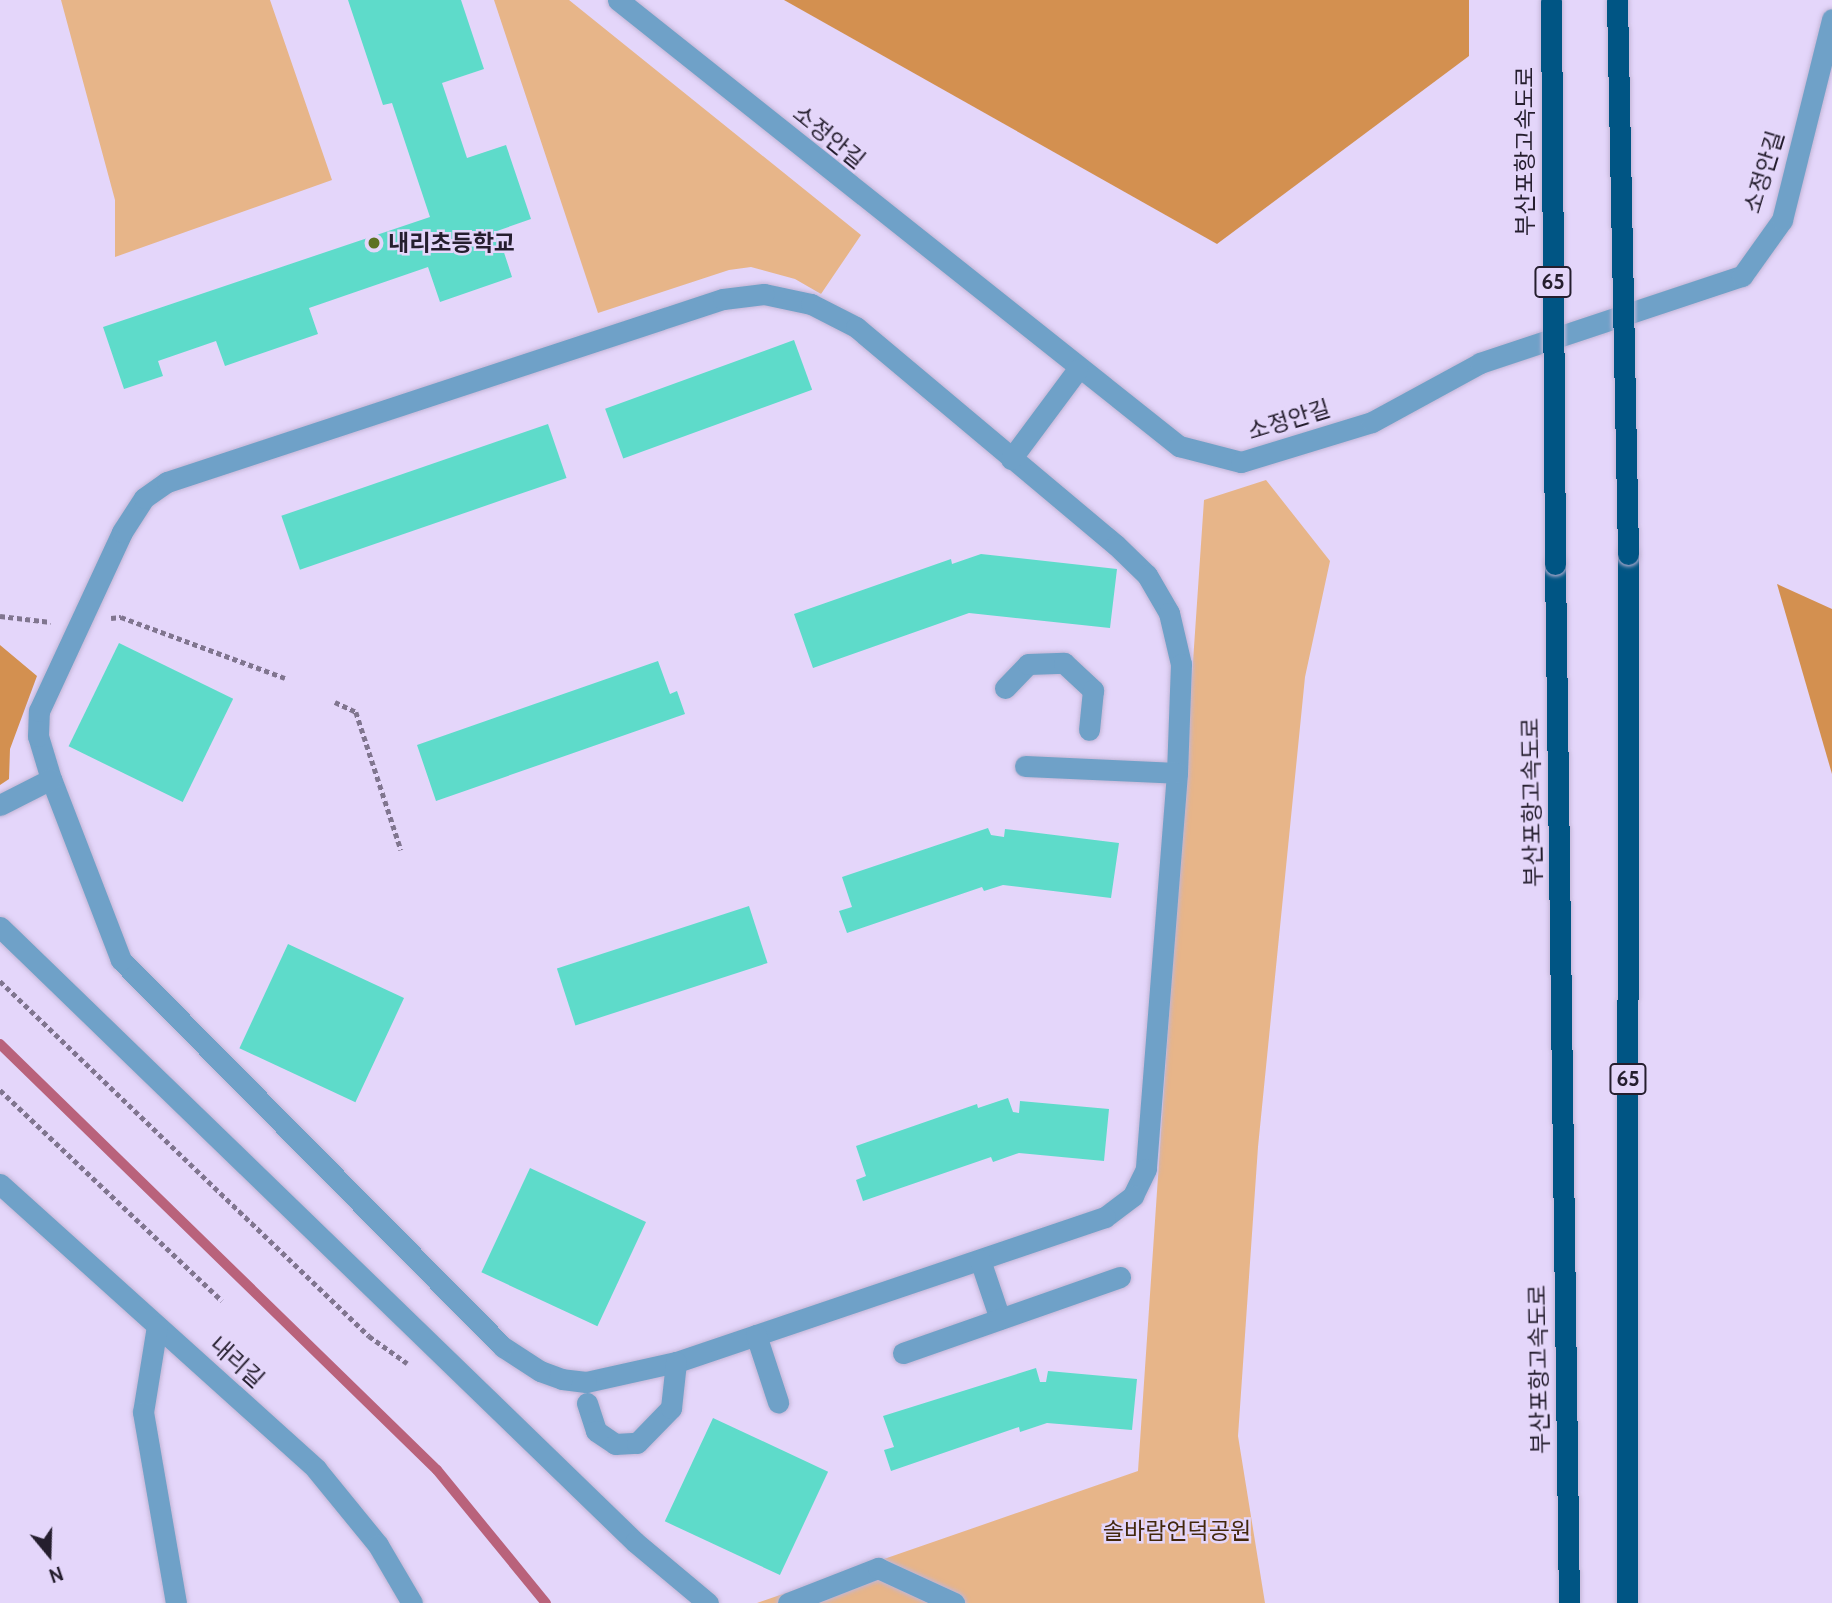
<!DOCTYPE html>
<html>
<head>
<meta charset="utf-8">
<style>
	body { margin:0 }
	#map { position:relative; width:1832px; height:1603px; overflow:hidden; background:#e4d6fa; font-family:Cabin,"Noto Sans KR",sans-serif }
	div>[style] { position:absolute }
	[style*='--x'] { left:calc(var(--x)*1px); top:calc(var(--y)*1px); width:calc(var(--w)*1px); rotate:calc(var(--a)*1deg) }
	.green>* { inset:0; background:#e7b589 }
	.forest>* { inset:0; background:#d39050 }
	.stream>* { height:10px; margin:-5px; padding:0 5px; transform-origin:5px; border-radius:5px; background:#b9627b }
	.building>* { inset:0; background:#5edbca; transform-origin:0 0 }
	.path>* { height:4.5px; margin-top:-2.25px; transform-origin:0; background:repeating-linear-gradient(90deg,#80758f 0 5px,transparent 0 8.5px) }
	.roads { filter:drop-shadow(0 0 2px #c2b5d5) drop-shadow(0 0 2px #c2b5d5) }
	.minor>* { height:21px; margin:-10.5px; padding:0 10.5px; transform-origin:10.5px; border-radius:10.5px; background:#6fa1c8 }
	.highway>* { height:21px; margin:-10.5px; padding:0 10.5px; transform-origin:10.5px; border-radius:10.5px; background:#005584 }
	.bridges { filter:drop-shadow(0 0 2px #c2b5d5) drop-shadow(0 0 2px #c2b5d5) }
	.highway-bridge>* { height:21px; margin:-10.5px; padding:0 10.5px; transform-origin:10.5px; border-radius:10.5px; background:#005584 }
	.dots>* { width:19px; height:19px; translate:-50% -50%; box-sizing:border-box; border:4px solid #e4d6fa; border-radius:50% }
	span { translate:-50% -50%; white-space:nowrap; text-align:center; line-height:1.15; -webkit-text-stroke:5px #e4d6fa; paint-order:stroke }
	.shield-label span { padding:2px 5px; background:#e4d6fa; border:2px solid; border-radius:5px; -webkit-text-stroke-width:0 }
	.shield-label { font-size:21px; color:#251e2e; font-weight:700 }
	.street-label { font-size:23px; color:#251e2e }
	.poi-label { font-size:23px; color:#251e2e; font-weight:700 }
	.left { translate:0 -50%; text-align:left }
	.park-label { font-size:23px; color:#42270b }
	.north { position:absolute; left:14px; top:1519px; width:70px; height:70px; -webkit-text-stroke:5px #e4d6fa; paint-order:stroke; rotate:161deg; font-size:19px; font-weight:700; line-height:28px; text-align:center; color:#251e2e }
	.north::after { content:''; display:block; margin:auto; width:24px; height:32px; background:#251e2e; clip-path:polygon(50% 0,100% 100%,50% 72%,0 100%) }
</style>
</head>
<body>
<div id="map">
	<div class="green">
		<i style="clip-path:polygon(61px 0,270px 0,332px 180px,115px 257px,115px 200px)"></i>
		<i style="clip-path:polygon(494px 0,569px 0,861px 235px,821px 294px,795px 279px,751px 267px,729px 270px,598px 313px)"></i>
		<i style="clip-path:polygon(1266px 480px,1330px 561px,1305px 677px,1258px 1147px,1238px 1436px,1265px 1603px,757px 1603px,1138px 1471px,1204px 500px)"></i>
	</div>
	<div class="forest">
		<i style="clip-path:polygon(784px 0,1469px 0,1469px 56px,1217px 244px)"></i>
		<i style="clip-path:polygon(1777px 584px,1832px 609px,1832px 774px)"></i>
		<i style="clip-path:polygon(0 645px,37px 676px,10px 749px,9px 779px,0 785px)"></i>
	</div>
	<div class="stream">
		<i style="--x:0;--y:1044;--w:610;--a:44.27"></i>
		<i style="--x:437;--y:1470;--w:172;--a:50.7"></i>
	</div>
	<div class="building">
		<i style="clip-path:polygon(348px 0,461px 0,484px 69px,442px 83px,467px 158px,506px 145px,531px 219px,497px 231px,512px 277px,440px 302px,428px 267px,309px 308px,318px 334px,225px 366px,216px 341px,158px 361px,163px 376px,124px 389px,103px 327px,430px 217px,392px 103px,383px 105px)"></i>
		<i style="left:794px;top:340px;width:53px;height:201px;rotate:70deg"></i>
		<i style="left:548px;top:424px;width:57px;height:282px;rotate:71deg"></i>
		<i style="clip-path:polygon(981px 554px,1117px 569px,1110px 628px,969px 613px,813px 668px,794px 614px,951px 559px,952px 564px)"></i>
		<i style="left:119px;top:643px;width:127px;height:115px;rotate:26deg"></i>
		<i style="clip-path:polygon(658px 661px,670px 694px,677px 691px,685px 714px,436px 801px,417px 745px)"></i>
		<i style="clip-path:polygon(988px 828px,991px 835px,1004px 837px,1005px 829px,1119px 843px,1111px 898px,1003px 885px,984px 891px,982px 887px,847px 933px,839px 911px,852px 907px,842px 877px)"></i>
		<i style="left:749px;top:906px;width:60px;height:202px;rotate:72deg"></i>
		<i style="left:288px;top:944px;width:128px;height:115px;rotate:25deg"></i>
		<i style="clip-path:polygon(1008px 1098px,1013px 1112px,1019px 1113px,1020px 1101px,1109px 1109px,1104px 1161px,1019px 1153px,993px 1162px,991px 1157px,863px 1201px,856px 1180px,866px 1176px,856px 1146px,977px 1104px,978px 1108px)"></i>
		<i style="left:530px;top:1168px;width:128px;height:115px;rotate:25deg"></i>
		<i style="clip-path:polygon(1036px 1368px,1040px 1382px,1046px 1382px,1048px 1371px,1137px 1379px,1132px 1430px,1047px 1423px,1020px 1432px,1019px 1427px,891px 1471px,884px 1450px,894px 1447px,883px 1416px)"></i>
		<i style="left:713px;top:1418px;width:127px;height:114px;rotate:25deg"></i>
	</div>
	<div class="path">
		<i style="--x:0;--y:616;--w:51;--a:6.7"></i>
		<i style="--x:111;--y:618;--w:10;--a:-6"></i>
		<i style="--x:121;--y:617;--w:175;--a:20.4"></i>
		<i style="--x:335;--y:702;--w:23;--a:25"></i>
		<i style="--x:356;--y:712;--w:145;--a:71.9"></i>
		<i style="--x:0;--y:981;--w:512;--a:43.89"></i>
		<i style="--x:369;--y:1336;--w:47;--a:35.4"></i>
		<i style="--x:0;--y:1090;--w:306;--a:43.5"></i>
	</div>
	<div class="roads">
		<div class="minor">
			<i style="--x:618;--y:0;--w:717;--a:38.49"></i>
			<i style="--x:1179;--y:446;--w:64;--a:14.5"></i>
			<i style="--x:1241;--y:462;--w:137;--a:-17"></i>
			<i style="--x:1372;--y:422;--w:123;--a:-28.6"></i>
			<i style="--x:1480;--y:363;--w:276;--a:-18.4"></i>
			<i style="--x:1742;--y:276;--w:69;--a:-54.5"></i>
			<i style="--x:1782;--y:220;--w:207;--a:-76"></i>
			<i style="--x:764;--y:294;--w:48;--a:12"></i>
			<i style="--x:811;--y:304;--w:51;--a:27.1"></i>
			<i style="--x:856;--y:327;--w:339;--a:40"></i>
			<i style="--x:1116;--y:545;--w:43;--a:44.1"></i>
			<i style="--x:1147;--y:575;--w:44;--a:59.9"></i>
			<i style="--x:1169;--y:613;--w:52;--a:76.8"></i>
			<i style="--x:1181;--y:664;--w:109;--a:92.1"></i>
			<i style="--x:1177;--y:773;--w:397;--a:94.5"></i>
			<i style="--x:1146;--y:1169;--w:30;--a:116"></i>
			<i style="--x:1133;--y:1196;--w:35;--a:143"></i>
			<i style="--x:1105;--y:1217;--w:453;--a:161.3"></i>
			<i style="--x:676;--y:1362;--w:92;--a:167.5"></i>
			<i style="--x:586;--y:1382;--w:24;--a:-173"></i>
			<i style="--x:562;--y:1379;--w:23;--a:-160"></i>
			<i style="--x:540;--y:1371;--w:44;--a:-147"></i>
			<i style="--x:503;--y:1347;--w:544;--a:-134.63"></i>
			<i style="--x:121;--y:960;--w:194;--a:-111.1"></i>
			<i style="--x:51;--y:779;--w:45;--a:-106.8"></i>
			<i style="--x:38;--y:736;--w:25;--a:-88"></i>
			<i style="--x:39;--y:711;--w:197;--a:-65.1"></i>
			<i style="--x:122;--y:532;--w:40;--a:-57.1"></i>
			<i style="--x:144;--y:498;--w:28;--a:-35"></i>
			<i style="--x:167;--y:482;--w:585;--a:-18.22"></i>
			<i style="--x:723;--y:299;--w:41;--a:-7"></i>
			<i style="--x:1011;--y:459;--w:111;--a:-53.4"></i>
			<i style="--x:1005;--y:688;--w:33;--a:-46"></i>
			<i style="--x:1028;--y:664;--w:36;--a:-2"></i>
			<i style="--x:1064;--y:663;--w:40;--a:43"></i>
			<i style="--x:1093;--y:690;--w:40;--a:95.7"></i>
			<i style="--x:1025;--y:766;--w:152;--a:2.6"></i>
			<i style="--x:0;--y:805;--w:57;--a:-27"></i>
			<i style="--x:0;--y:927;--w:884;--a:44.08"></i>
			<i style="--x:635;--y:1542;--w:95;--a:39.9"></i>
			<i style="--x:0;--y:1184;--w:426;--a:42"></i>
			<i style="--x:316;--y:1469;--w:98;--a:50.8"></i>
			<i style="--x:378;--y:1545;--w:67;--a:59.6"></i>
			<i style="--x:980;--y:1260;--w:62;--a:71.3"></i>
			<i style="--x:157;--y:1326;--w:87;--a:99.2"></i>
			<i style="--x:143;--y:1412;--w:194;--a:80.2"></i>
			<i style="--x:756;--y:1335;--w:71;--a:71.8"></i>
			<i style="--x:903;--y:1353;--w:230;--a:-19.3"></i>
			<i style="--x:587;--y:1403;--w:29;--a:72"></i>
			<i style="--x:596;--y:1431;--w:23;--a:34"></i>
			<i style="--x:615;--y:1444;--w:22;--a:-3"></i>
			<i style="--x:637;--y:1443;--w:49;--a:-45.8"></i>
			<i style="--x:671;--y:1408;--w:46;--a:-83.8"></i>
			<i style="--x:788;--y:1603;--w:97;--a:-21.3"></i>
			<i style="--x:878;--y:1568;--w:84;--a:24.7"></i>
		</div>
		<div class="highway">
			<i style="--x:1555;--y:564;--w:1039;--a:89.23"></i>
			<i style="--x:1627;--y:1603;--w:1049;--a:-89.95"></i>
		</div>
	</div>
	<div class="bridges">
		<div class="highway-bridge">
			<i style="--x:1617;--y:0;--w:554;--a:88.86"></i>
			<i style="--x:1551;--y:1;--w:563;--a:89.59"></i>
		</div>
	</div>
	<div class="dots">
		<i style="left:374px;top:243px;background:#5d7221"></i>
	</div>
	<div class="shield-label">
		<span style="left:1553px;top:282px">65</span>
		<span style="left:1628px;top:1079px">65</span>
	</div>
	<div class="street-label">
		<span style="left:829px;top:137px;rotate:39deg">소정안길</span>
		<span style="left:1525px;top:151px;rotate:-90deg">부산포항고속도로</span>
		<span style="left:1764px;top:172px;rotate:-73deg">소정안길</span>
		<span style="left:1289px;top:420px;rotate:-17deg">소정안길</span>
		<span style="left:1532px;top:802px;rotate:-91deg">부산포항고속도로</span>
		<span style="left:237px;top:1362px;rotate:42deg">내리길</span>
		<span style="left:1539px;top:1369px;rotate:-91deg">부산포항고속도로</span>
	</div>
	<div class="poi-label">
		<span class="left" style="left:388px;top:243px">내리초등학교</span>
	</div>
	<div class="park-label">
		<span style="left:1177px;top:1531px">솔바람언덕공원</span>
	</div>
	<div class="north">N</div>
</div>
</body>
</html>
